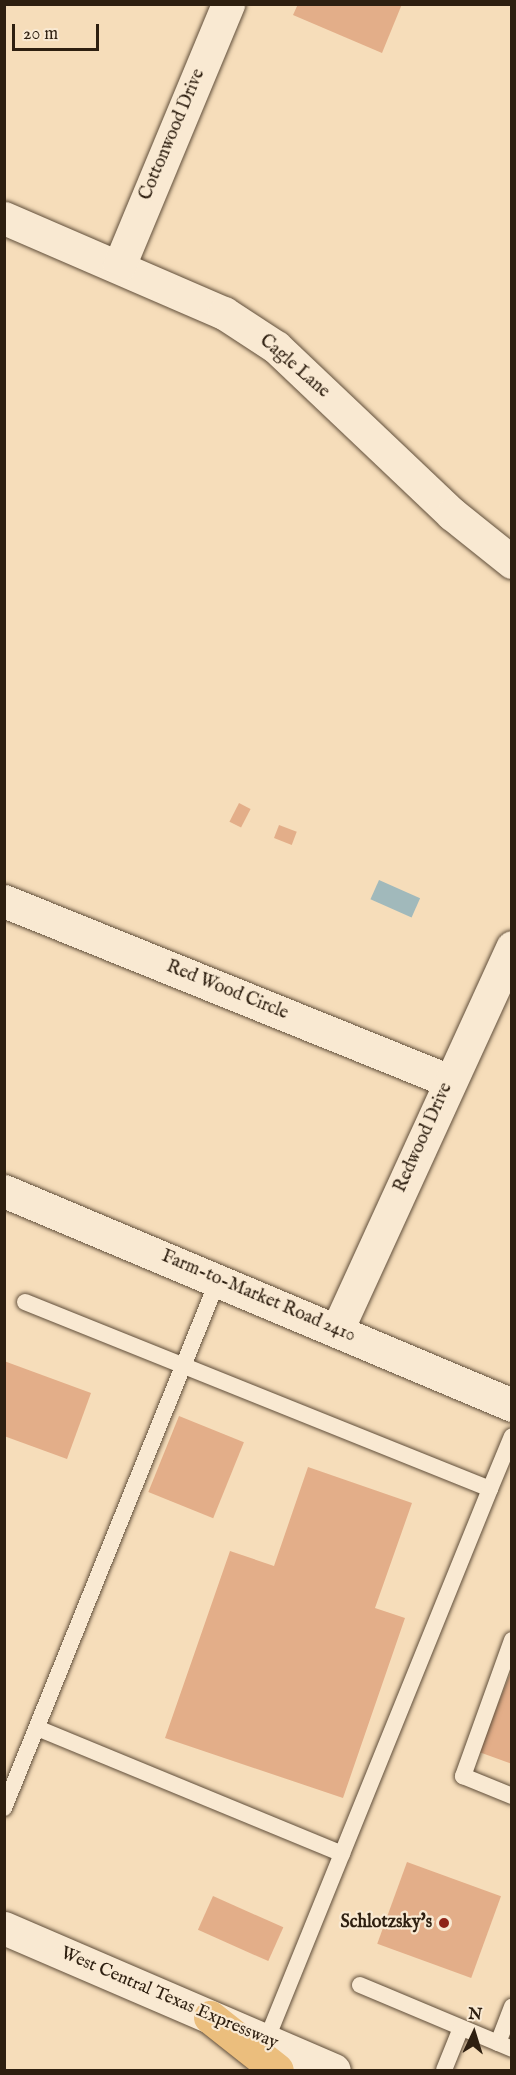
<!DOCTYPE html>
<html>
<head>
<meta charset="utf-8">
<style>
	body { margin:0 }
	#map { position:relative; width:516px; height:2075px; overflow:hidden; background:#f6ddba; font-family:"IM FELL English",serif }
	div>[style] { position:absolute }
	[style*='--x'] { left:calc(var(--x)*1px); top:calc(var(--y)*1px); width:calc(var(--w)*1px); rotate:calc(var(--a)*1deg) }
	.water>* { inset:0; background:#a1b9bb; transform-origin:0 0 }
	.building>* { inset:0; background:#e3ae89; transform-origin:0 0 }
	.roads { filter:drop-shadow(0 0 2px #604e3a) drop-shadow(0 0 2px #604e3a) }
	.service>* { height:16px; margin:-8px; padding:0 8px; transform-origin:8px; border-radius:8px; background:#f9e9d2 }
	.minor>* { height:33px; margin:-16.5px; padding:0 16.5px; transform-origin:16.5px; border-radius:16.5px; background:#f9e9d2 }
	.secondary>* { height:33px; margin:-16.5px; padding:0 16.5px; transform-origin:16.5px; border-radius:16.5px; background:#f9e9d2 }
	.motorway>* { height:33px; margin:-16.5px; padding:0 16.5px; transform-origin:16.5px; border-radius:16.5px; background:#ebbe7d }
	.dots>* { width:16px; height:16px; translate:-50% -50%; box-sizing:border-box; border:3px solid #f9e9d2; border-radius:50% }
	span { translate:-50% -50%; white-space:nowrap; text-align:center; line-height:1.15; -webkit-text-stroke:4.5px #f9e9d2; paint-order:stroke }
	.street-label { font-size:18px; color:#2e1f10 }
	.poi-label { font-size:18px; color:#2e1f10; font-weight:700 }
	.right { translate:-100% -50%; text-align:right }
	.frame { position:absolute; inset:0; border:6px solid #2e1f10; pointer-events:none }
	.north { position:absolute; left:444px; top:2003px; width:60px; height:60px; -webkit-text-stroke:4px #f9e9d2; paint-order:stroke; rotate:4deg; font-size:16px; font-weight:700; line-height:24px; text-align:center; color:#2e1f10 }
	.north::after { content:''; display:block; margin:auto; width:21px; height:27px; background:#2e1f10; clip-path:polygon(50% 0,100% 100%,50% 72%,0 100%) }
	.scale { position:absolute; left:12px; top:24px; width:87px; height:27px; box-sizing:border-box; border:3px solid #2e1f10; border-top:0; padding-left:8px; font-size:18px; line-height:21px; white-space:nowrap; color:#2e1f10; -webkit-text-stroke:4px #f9e9d2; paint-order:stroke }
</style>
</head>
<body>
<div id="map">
	<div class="water">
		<i style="left:379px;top:880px;width:45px;height:21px;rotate:24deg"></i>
	</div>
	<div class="building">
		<i style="clip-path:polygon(298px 4px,402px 4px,382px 53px,293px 15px)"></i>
		<i style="left:239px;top:803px;width:13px;height:21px;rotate:27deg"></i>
		<i style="left:279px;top:825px;width:19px;height:14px;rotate:21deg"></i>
		<i style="clip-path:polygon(4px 1361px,91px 1393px,67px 1459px,4px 1436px)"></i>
		<i style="left:179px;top:1416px;width:70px;height:82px;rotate:22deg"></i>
		<i style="clip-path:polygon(308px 1467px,412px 1503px,375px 1608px,405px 1618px,343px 1798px,165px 1738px,230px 1551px,274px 1566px)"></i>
		<i style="clip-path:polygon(512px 1669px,512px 1764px,479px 1752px)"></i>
		<i style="left:407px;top:1862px;width:100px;height:87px;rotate:20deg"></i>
		<i style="left:213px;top:1896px;width:77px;height:37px;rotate:24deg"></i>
	</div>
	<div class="roads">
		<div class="service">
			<i style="--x:25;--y:1302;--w:501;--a:21.91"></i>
			<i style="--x:490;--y:1489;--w:57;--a:-67.5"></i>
			<i style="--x:512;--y:1640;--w:145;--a:109.8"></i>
			<i style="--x:463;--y:1776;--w:53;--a:22.2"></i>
			<i style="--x:37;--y:1728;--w:330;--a:22.4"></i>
			<i style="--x:4;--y:1808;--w:570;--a:-67.94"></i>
			<i style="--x:360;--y:1985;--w:165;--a:22.8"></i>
			<i style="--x:266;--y:2041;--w:596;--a:-67.91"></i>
			<i style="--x:498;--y:2043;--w:39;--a:-69"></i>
			<i style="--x:444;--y:2070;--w:45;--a:-68"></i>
		</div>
		<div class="minor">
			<i style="--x:4;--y:218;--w:240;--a:23.4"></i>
			<i style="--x:224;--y:313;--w:62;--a:33.2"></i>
			<i style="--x:276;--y:347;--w:243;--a:43.5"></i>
			<i style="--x:452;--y:514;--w:77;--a:38.7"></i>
			<i style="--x:119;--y:266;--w:284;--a:-67.4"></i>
			<i style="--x:4;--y:901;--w:481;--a:22"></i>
			<i style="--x:337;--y:1330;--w:421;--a:-65.4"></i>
		</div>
		<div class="secondary">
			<i style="--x:4;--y:1191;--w:551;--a:22.84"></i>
			<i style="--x:4;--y:1928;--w:359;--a:23.3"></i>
		</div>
		<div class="motorway">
			<i style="--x:210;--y:2017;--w:85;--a:38.3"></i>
		</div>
	</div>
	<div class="dots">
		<i style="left:444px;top:1923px;background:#8f2418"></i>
	</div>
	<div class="street-label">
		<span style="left:173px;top:135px;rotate:-67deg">Cottonwood Drive</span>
		<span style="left:294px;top:367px;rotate:41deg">Cagle Lane</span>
		<span style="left:227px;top:991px;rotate:22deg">Red Wood Circle</span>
		<span style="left:424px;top:1138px;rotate:-66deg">Redwood Drive</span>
		<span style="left:258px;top:1297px;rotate:23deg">Farm-to-Market Road 2410</span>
		<span style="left:169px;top:1999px;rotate:23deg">West Central Texas Expressway</span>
	</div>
	<div class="poi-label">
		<span class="right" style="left:432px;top:1923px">Schlotzsky's</span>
	</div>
	<div class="frame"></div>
	<div class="north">N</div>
	<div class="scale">20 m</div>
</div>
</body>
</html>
